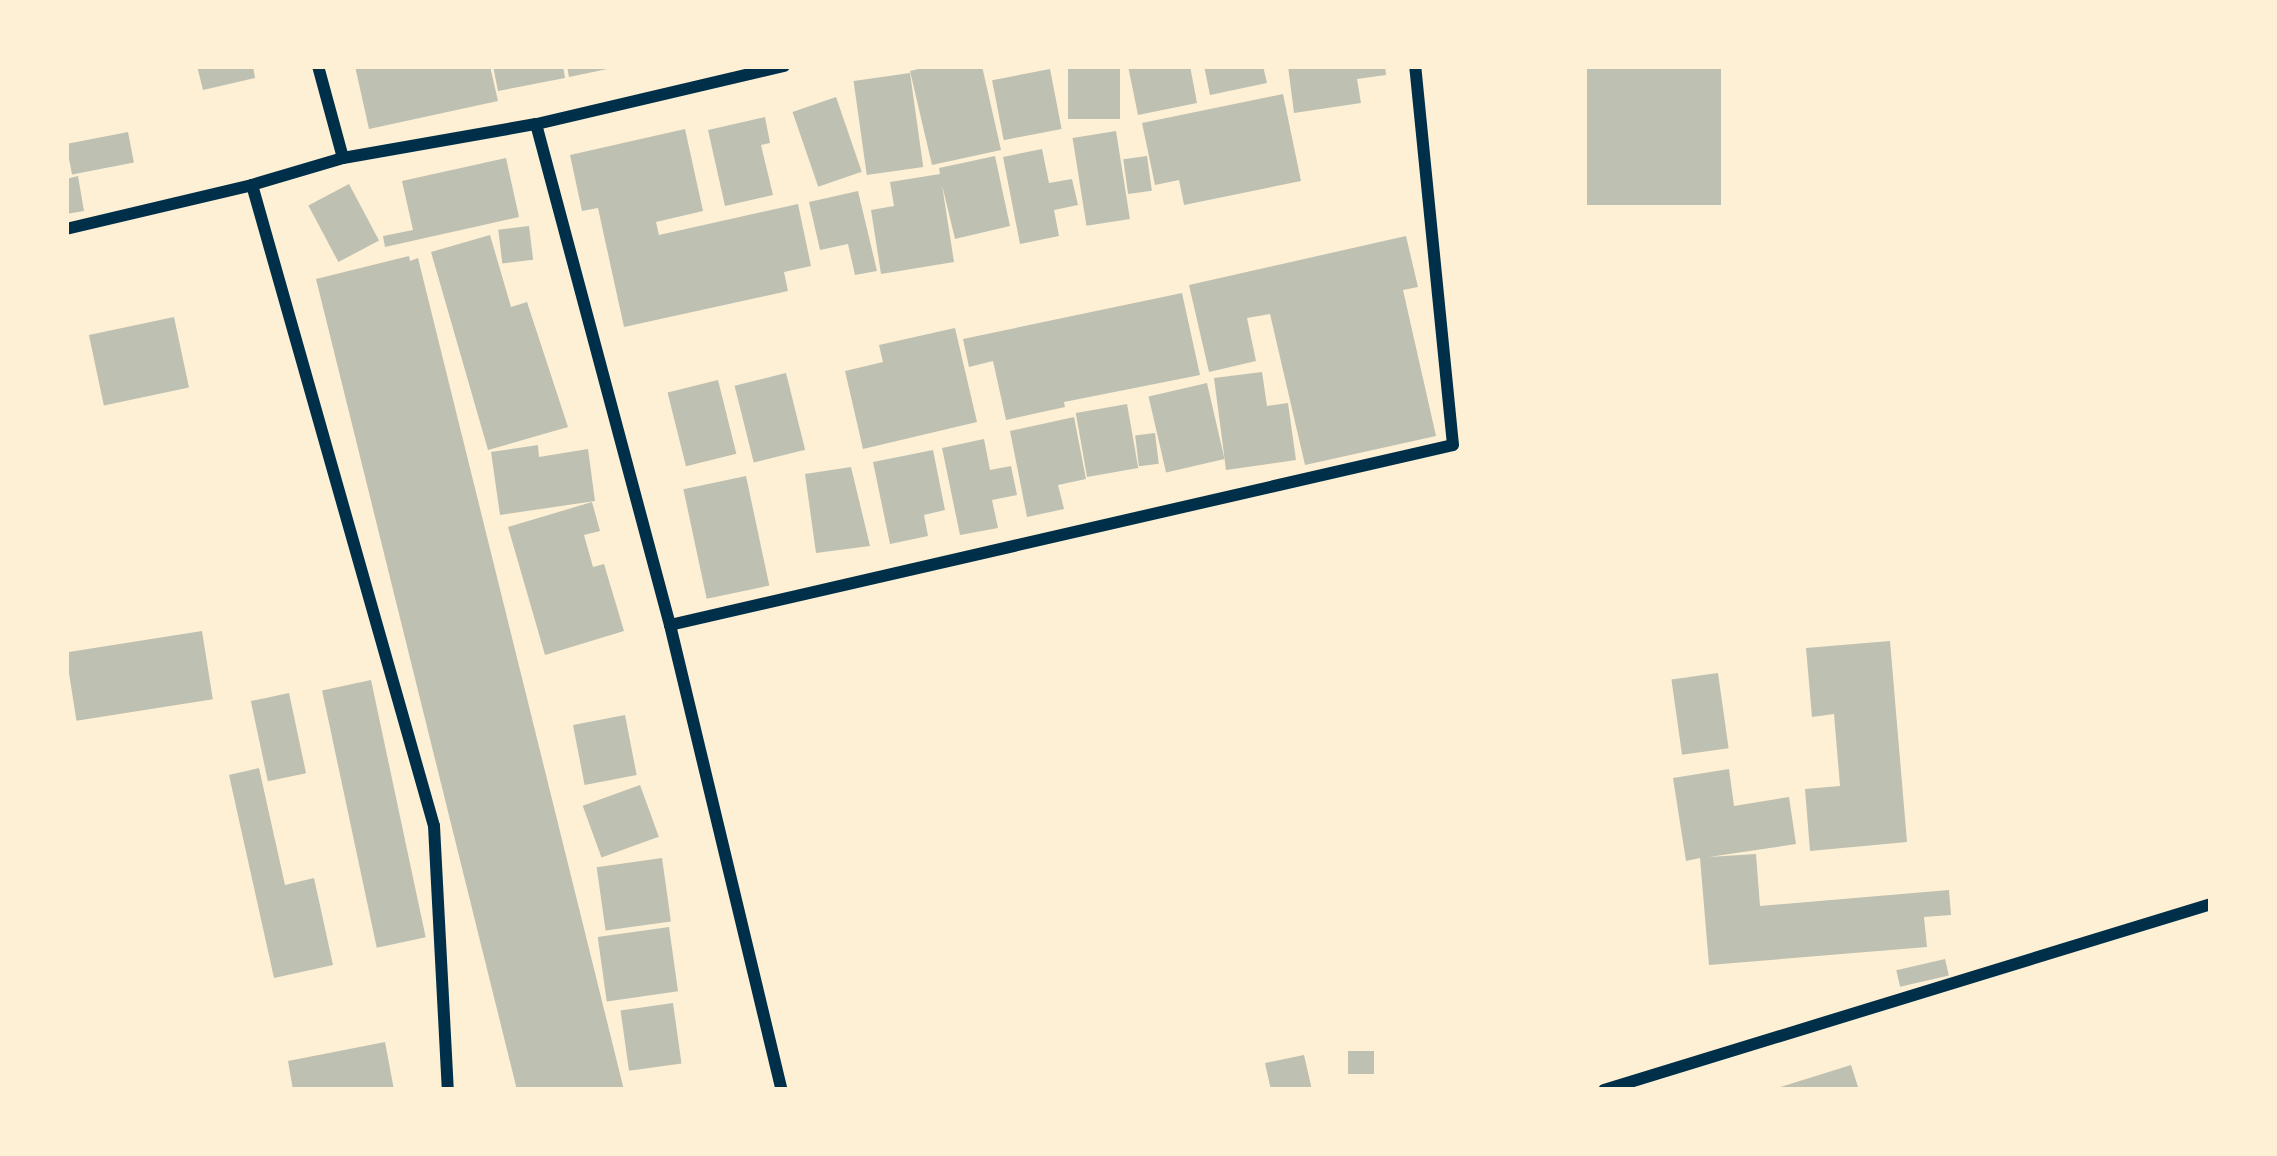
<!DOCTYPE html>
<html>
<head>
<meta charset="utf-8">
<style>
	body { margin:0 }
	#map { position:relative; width:2277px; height:1156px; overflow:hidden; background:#fdf0d5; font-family:Lato,sans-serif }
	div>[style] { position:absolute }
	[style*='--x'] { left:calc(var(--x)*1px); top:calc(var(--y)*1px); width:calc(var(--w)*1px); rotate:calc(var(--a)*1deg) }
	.building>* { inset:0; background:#bec0b2; transform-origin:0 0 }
	.minor>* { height:12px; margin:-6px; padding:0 6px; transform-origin:6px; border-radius:6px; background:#003049 }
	span { translate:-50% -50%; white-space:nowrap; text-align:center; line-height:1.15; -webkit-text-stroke:9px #fdf0d5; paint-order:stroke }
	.frame { position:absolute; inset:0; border:69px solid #fdf0d5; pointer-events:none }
</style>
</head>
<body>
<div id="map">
	<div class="building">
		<i style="clip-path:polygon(197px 66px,253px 66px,255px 78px,203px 90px)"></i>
		<i style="clip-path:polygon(355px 66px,490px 66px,498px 101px,369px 129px)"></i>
		<i style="clip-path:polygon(493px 66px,563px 66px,565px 78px,498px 91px)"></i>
		<i style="clip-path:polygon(567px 66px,612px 66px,612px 68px,569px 77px)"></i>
		<i style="clip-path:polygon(931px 66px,982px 66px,1001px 150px,932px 165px,910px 71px)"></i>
		<i style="left:1068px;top:66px;width:52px;height:53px"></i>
		<i style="clip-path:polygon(1128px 66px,1190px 66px,1197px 103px,1138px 115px)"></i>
		<i style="clip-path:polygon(1204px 66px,1263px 66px,1267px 83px,1210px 95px)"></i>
		<i style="clip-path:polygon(1288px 66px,1385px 66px,1386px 75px,1357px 79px,1361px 103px,1294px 113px)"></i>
		<i style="left:1587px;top:66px;width:134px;height:139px"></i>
		<i style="left:1050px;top:69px;width:61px;height:59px;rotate:79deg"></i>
		<i style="left:910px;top:73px;width:95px;height:57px;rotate:82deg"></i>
		<i style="clip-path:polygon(1283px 94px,1301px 181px,1184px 205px,1179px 180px,1155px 185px,1142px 123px)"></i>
		<i style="left:836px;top:97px;width:79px;height:46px;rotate:71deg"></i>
		<i style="clip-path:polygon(765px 117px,770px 143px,761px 145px,773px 195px,725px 206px,708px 130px)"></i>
		<i style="clip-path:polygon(685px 129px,703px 211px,656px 222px,659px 235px,798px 204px,811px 266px,784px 272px,788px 291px,624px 327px,598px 208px,582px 211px,570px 155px)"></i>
		<i style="left:1116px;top:131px;width:89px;height:44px;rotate:81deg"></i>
		<i style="left:128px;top:132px;width:31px;height:63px;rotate:79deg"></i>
		<i style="clip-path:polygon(1042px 149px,1049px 183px,1072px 179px,1078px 205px,1054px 210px,1059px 236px,1020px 244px,1003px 157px)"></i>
		<i style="clip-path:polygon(995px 156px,1010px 226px,955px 239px,942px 185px,954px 262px,881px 274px,871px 210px,894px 206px,890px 182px,940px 174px,939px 168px)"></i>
		<i style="left:1147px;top:156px;width:35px;height:24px;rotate:82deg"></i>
		<i style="clip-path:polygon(506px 158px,519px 217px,385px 247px,383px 236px,413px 230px,402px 181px)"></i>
		<i style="clip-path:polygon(78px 176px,84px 211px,66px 214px,66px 179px)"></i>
		<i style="left:349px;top:184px;width:64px;height:46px;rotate:62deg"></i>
		<i style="clip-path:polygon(858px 191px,877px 271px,855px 275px,848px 244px,820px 250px,809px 202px)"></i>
		<i style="left:529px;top:226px;width:34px;height:31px;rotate:83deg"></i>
		<i style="clip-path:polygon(490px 235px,511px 307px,527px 302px,568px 427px,488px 450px,431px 252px)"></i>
		<i style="clip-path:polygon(1406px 236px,1418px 287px,1403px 290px,1436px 436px,1305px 465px,1270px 314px,1247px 318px,1256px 361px,1209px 372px,1189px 285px)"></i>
		<i style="clip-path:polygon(409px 256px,410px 261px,418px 258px,624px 1090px,517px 1090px,316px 279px)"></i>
		<i style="clip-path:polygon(1182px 293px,1200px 375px,1064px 402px,1065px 407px,1006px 420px,993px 361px,969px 367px,963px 339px)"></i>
		<i style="left:174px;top:317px;width:72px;height:87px;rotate:78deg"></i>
		<i style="clip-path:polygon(955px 328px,977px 422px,863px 449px,845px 371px,883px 362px,879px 345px)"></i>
		<i style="clip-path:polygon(1262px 372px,1267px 406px,1288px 403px,1296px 460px,1226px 470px,1214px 378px)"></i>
		<i style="left:786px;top:373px;width:79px;height:53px;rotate:76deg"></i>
		<i style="left:718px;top:380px;width:76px;height:52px;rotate:76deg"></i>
		<i style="left:1207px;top:383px;width:78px;height:60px;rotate:77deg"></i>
		<i style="left:1127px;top:404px;width:65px;height:52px;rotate:80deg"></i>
		<i style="clip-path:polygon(1074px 417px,1086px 479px,1058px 485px,1064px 509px,1027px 517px,1010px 431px)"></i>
		<i style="left:1155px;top:433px;width:31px;height:20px;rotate:83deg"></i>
		<i style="clip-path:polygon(984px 439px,990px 470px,1011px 466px,1017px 495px,992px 500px,998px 528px,960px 535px,942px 448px)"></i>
		<i style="clip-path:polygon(538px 445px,539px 457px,588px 449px,595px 501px,500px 515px,491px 452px)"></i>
		<i style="clip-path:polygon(933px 450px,945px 510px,924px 515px,928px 536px,890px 544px,873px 462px)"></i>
		<i style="clip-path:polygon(851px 467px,870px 546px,816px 553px,805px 474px)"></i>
		<i style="left:746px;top:476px;width:112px;height:64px;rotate:78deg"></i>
		<i style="clip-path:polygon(592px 502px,600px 531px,584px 535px,593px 567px,604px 564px,624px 631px,545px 655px,508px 527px)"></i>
		<i style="left:202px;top:631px;width:69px;height:138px;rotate:81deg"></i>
		<i style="clip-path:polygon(1890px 641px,1907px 842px,1810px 851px,1805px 789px,1840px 786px,1834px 714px,1812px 717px,1806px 648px)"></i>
		<i style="left:1718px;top:673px;width:76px;height:47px;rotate:82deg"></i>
		<i style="left:371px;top:680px;width:263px;height:50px;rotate:78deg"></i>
		<i style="left:289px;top:693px;width:82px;height:39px;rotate:78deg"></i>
		<i style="left:625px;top:715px;width:61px;height:53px;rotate:79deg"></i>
		<i style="clip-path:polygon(259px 768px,285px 885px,314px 878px,333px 965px,274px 978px,229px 775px)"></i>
		<i style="clip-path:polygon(1729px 769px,1734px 806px,1789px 797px,1796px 844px,1709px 857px,1756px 854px,1760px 906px,1949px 890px,1951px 915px,1924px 917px,1927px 947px,1709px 965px,1700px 858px,1686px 861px,1673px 778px)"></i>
		<i style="left:640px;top:785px;width:55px;height:61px;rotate:70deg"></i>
		<i style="left:662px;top:858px;width:64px;height:66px;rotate:82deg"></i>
		<i style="left:669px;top:927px;width:65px;height:72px;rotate:82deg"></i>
		<i style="left:1945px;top:959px;width:17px;height:50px;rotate:77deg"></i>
		<i style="left:673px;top:1003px;width:61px;height:53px;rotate:82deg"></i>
		<i style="clip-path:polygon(385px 1042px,394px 1090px,293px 1090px,288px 1061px)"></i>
		<i style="left:1348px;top:1051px;width:26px;height:23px"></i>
		<i style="clip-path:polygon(1304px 1055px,1312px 1090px,1271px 1090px,1265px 1063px)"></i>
		<i style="clip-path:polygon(1851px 1065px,1859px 1090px,1774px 1090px,1774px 1089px)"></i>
	</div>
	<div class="minor">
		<i style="--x:318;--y:66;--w:95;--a:74.8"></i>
		<i style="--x:343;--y:158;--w:196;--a:-10"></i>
		<i style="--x:784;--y:66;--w:255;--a:166.8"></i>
		<i style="--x:536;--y:124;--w:519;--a:75.03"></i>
		<i style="--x:670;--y:625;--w:803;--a:-12.95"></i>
		<i style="--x:1453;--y:445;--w:381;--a:-95.7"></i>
		<i style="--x:343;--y:158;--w:95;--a:163.5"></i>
		<i style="--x:252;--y:185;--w:666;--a:74.15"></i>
		<i style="--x:434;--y:826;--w:264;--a:87"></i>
		<i style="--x:66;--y:229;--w:191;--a:-13.3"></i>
		<i style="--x:670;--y:625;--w:478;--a:76.5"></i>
		<i style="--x:1604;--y:1090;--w:635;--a:-17.04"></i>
	</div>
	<div class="frame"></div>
</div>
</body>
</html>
